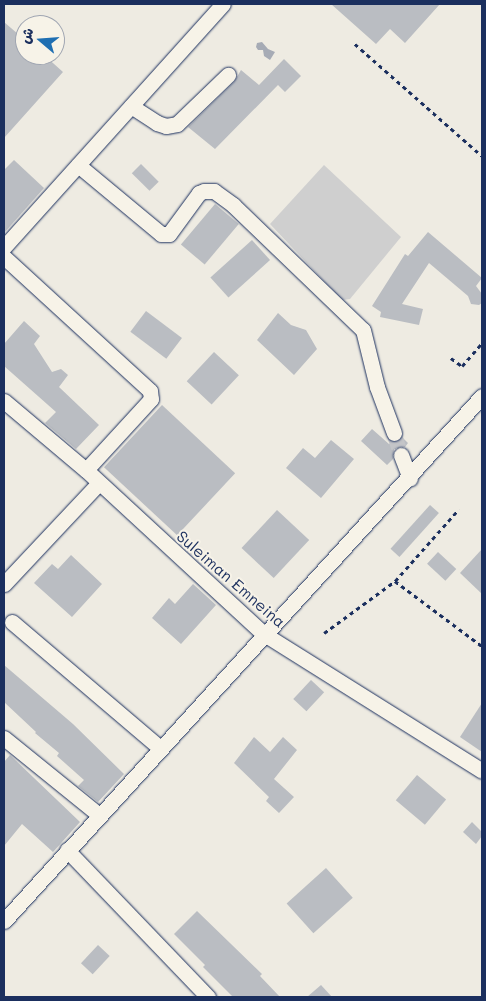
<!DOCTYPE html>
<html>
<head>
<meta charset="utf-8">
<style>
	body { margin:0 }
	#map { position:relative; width:486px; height:1001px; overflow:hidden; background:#eeebe2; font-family:Mali,"Playpen Sans Arabic",sans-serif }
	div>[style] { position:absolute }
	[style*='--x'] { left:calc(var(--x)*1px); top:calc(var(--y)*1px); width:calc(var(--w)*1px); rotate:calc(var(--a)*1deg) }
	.green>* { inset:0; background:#cfcfcf }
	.water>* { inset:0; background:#a6abb5 }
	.building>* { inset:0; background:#babdc2; transform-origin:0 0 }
	.minor-tunnel>* { height:15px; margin-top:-7.5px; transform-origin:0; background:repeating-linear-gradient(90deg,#c4c5c8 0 15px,transparent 0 23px) }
	.path>* { height:2.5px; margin-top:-1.25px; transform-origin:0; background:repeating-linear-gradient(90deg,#1b2f5e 0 4px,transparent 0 8px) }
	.roads { filter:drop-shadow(0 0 1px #1b2f5e) drop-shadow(0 0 1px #1b2f5e) }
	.minor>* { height:15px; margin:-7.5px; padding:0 7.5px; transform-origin:7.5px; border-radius:7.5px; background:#f7f3e8 }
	span { translate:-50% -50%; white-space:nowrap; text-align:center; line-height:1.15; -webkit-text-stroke:4px #f7f3e8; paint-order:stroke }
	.street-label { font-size:16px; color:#1b2f5e }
	.frame { position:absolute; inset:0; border:5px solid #1b2f5e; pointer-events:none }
	.north { position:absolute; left:15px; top:15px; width:50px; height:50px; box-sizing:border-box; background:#f7f3e8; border:1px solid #9fa5b1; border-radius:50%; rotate:288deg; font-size:14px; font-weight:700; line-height:20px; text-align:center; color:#1b2f5e }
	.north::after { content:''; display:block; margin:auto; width:18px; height:22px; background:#1f6fb2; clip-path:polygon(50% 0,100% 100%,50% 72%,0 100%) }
</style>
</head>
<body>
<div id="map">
	<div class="green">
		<i style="clip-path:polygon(324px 165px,401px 237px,350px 299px,342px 300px,270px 224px)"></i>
	</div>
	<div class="water">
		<i style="clip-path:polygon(262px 42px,268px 49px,275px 52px,270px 60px,264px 56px,263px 50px,258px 50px,256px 47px,257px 43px)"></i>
	</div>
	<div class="building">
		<i style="clip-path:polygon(331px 4px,440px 4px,405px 43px,390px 29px,376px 44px)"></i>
		<i style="clip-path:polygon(4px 22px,25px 40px,25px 55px,44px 55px,63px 72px,4px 138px)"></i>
		<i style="clip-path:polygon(284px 59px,301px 76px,285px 92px,278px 85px,215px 149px,188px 127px,234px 82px,241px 70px,259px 85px)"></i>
		<i style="clip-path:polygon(14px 160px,44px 188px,4px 233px,4px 170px)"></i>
		<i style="left:141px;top:164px;width:25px;height:13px;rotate:45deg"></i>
		<i style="left:215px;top:204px;width:31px;height:53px;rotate:40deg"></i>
		<i style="clip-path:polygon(428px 232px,482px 278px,476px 286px,482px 294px,482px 303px,479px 305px,471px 304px,468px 296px,429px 263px,402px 304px,423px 309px,419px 325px,380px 317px,381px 312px,372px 306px,405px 254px,408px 256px)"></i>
		<i style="left:252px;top:240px;width:27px;height:56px;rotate:48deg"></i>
		<i style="left:146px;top:311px;width:45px;height:26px;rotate:37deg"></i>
		<i style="clip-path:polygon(278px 313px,291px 325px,306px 330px,317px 349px,294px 375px,257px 340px)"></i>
		<i style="clip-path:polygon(24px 321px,40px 336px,34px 344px,52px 372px,61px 369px,68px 375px,59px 387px,99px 425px,76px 449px,45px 423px,56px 412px,4px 366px,4px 344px)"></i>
		<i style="left:214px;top:352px;width:34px;height:40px;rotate:43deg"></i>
		<i style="left:162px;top:405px;width:100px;height:85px;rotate:43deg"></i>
		<i style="clip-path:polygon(372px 429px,389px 444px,398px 442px,402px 437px,408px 443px,405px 447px,398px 446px,394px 449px,393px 459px,387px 465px,361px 441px)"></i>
		<i style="clip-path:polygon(331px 440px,354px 459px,321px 498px,286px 468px,303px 448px,315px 458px)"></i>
		<i style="left:430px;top:505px;width:12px;height:59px;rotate:42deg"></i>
		<i style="left:277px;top:510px;width:44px;height:52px;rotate:43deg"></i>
		<i style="clip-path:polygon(482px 549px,482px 594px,460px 573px)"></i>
		<i style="left:438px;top:552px;width:25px;height:16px;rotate:43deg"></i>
		<i style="clip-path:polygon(71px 555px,102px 584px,72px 617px,34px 583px,52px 564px,58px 569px)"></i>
		<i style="clip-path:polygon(193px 584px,216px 605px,181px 644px,152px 618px,169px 598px,175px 604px)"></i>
		<i style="clip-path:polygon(4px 665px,73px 724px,124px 774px,98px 802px,78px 786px,84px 780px,57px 756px,59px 753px,35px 733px,36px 732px,4px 702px)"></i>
		<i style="left:311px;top:680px;width:18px;height:26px;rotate:43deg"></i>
		<i style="clip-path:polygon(482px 703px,482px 752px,460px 737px)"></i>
		<i style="clip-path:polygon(254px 737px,270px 752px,283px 737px,297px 750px,274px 779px,294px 797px,279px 813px,266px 801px,269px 797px,234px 763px)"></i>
		<i style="clip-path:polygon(10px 755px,80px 822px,53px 852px,22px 824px,4px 846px,4px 762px)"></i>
		<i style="left:417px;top:775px;width:38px;height:33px;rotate:40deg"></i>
		<i style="clip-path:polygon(472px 822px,482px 832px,482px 836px,476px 844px,463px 832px)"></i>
		<i style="left:326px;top:868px;width:40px;height:53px;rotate:48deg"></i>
		<i style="clip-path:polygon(197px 911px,262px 974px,260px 976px,280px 997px,233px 997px,203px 967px,205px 965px,174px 934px)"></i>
		<i style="left:98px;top:945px;width:16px;height:25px;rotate:43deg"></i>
		<i style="clip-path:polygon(321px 985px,332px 997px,307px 997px)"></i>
	</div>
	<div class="minor-tunnel">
		<i style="--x:394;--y:433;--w:23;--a:72"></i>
	</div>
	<div class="path">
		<i style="--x:355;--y:44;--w:169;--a:41.4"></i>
		<i style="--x:451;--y:358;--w:14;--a:36"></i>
		<i style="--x:462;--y:366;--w:30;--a:-49"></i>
		<i style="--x:395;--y:581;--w:96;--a:-48.4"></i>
		<i style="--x:324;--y:633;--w:88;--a:-36.2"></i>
		<i style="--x:395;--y:581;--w:109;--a:36.8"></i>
	</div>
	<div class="roads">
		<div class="minor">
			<i style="--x:131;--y:106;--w:31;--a:33"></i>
			<i style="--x:157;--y:123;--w:9;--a:18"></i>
			<i style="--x:166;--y:126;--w:11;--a:-10"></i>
			<i style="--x:177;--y:124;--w:71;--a:-43.9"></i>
			<i style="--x:78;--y:165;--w:108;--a:39.7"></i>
			<i style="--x:161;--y:234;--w:8;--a:0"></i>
			<i style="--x:169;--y:234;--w:51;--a:-53.8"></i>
			<i style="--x:199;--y:193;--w:5;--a:-22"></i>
			<i style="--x:204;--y:191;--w:10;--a:0"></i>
			<i style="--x:214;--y:191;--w:24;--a:36"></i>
			<i style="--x:233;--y:205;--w:180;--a:43.9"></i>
			<i style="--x:363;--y:330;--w:59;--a:76.2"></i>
			<i style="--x:377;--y:387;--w:49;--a:69.7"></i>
			<i style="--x:4;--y:247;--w:327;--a:-48"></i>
			<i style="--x:4;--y:257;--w:198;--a:42.5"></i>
			<i style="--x:150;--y:391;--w:8;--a:83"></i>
			<i style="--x:151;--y:399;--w:96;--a:132.5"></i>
			<i style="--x:4;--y:401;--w:107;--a:40.1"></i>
			<i style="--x:86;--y:470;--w:242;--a:42.7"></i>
			<i style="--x:264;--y:634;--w:257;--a:32.1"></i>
			<i style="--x:401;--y:455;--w:25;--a:69"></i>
			<i style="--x:4;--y:584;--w:137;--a:-46.8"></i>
			<i style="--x:12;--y:622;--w:194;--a:40.4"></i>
			<i style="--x:4;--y:738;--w:122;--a:39"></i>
			<i style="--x:67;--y:850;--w:204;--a:46.2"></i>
			<i style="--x:4;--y:921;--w:710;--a:-47.68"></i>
		</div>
	</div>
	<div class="street-label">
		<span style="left:231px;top:579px;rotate:41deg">Suleiman Emneina</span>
	</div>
	<div class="frame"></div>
	<div class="north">ش</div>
</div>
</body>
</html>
